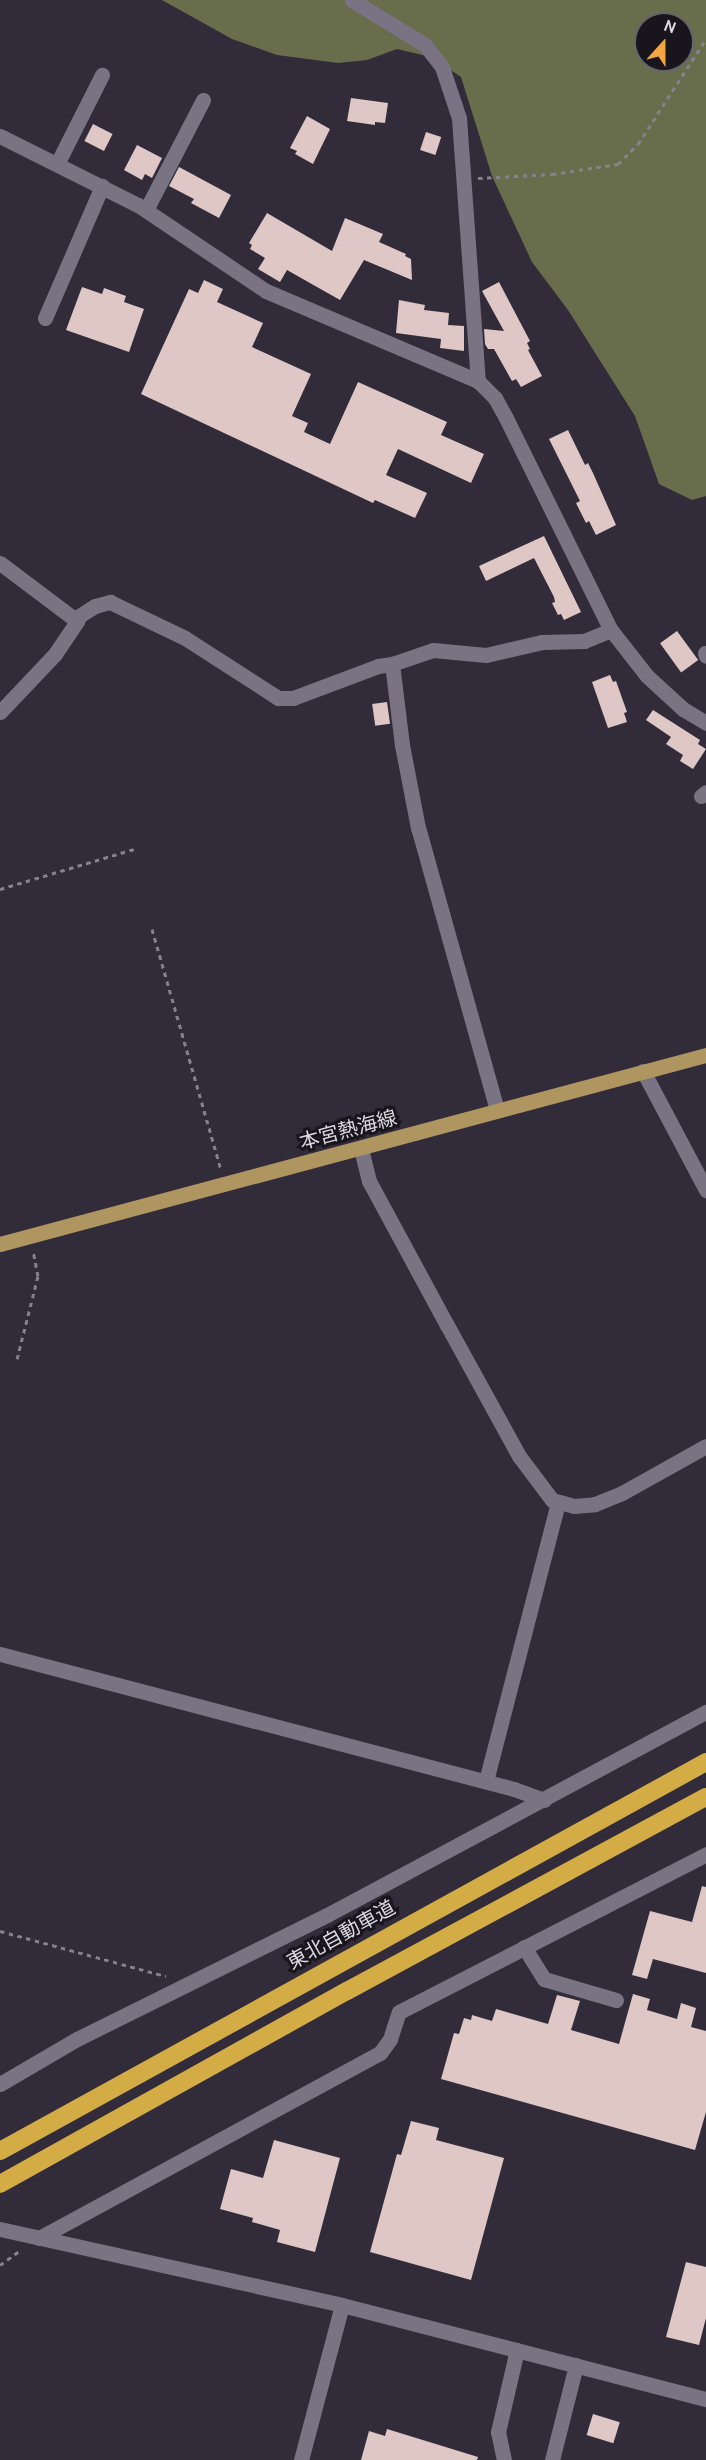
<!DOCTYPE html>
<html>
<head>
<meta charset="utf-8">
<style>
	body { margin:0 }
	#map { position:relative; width:706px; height:2460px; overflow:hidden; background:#322c3a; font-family:Cabin,"Noto Sans JP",sans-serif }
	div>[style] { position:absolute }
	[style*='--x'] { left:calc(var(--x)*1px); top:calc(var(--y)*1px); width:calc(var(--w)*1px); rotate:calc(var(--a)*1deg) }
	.forest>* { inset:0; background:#686e4c }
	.building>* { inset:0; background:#dec7c5; transform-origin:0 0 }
	.path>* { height:3px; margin-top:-1.5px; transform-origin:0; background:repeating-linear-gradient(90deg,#86828d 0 4.5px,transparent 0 9px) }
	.minor>* { height:15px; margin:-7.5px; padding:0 7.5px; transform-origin:7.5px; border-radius:7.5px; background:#7a7384 }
	.major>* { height:15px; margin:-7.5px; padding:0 7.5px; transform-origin:7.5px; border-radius:7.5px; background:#af955f }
	.highway>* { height:18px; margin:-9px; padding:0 9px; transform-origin:9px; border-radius:9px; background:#d3ac46 }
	span { translate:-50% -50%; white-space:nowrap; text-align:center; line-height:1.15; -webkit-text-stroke:6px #18161c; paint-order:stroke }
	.street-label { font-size:20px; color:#dbd8e1 }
	.north { position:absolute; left:634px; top:12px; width:60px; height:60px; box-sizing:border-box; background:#18161c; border:2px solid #66646b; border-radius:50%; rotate:21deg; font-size:16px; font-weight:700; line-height:24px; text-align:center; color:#dbd8e1 }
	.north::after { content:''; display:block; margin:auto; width:21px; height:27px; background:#f3a443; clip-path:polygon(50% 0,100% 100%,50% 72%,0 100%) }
</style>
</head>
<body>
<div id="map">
	<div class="forest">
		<i style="clip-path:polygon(evenodd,162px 0,706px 0,706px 496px,692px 500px,659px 484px,635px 416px,568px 310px,532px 262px,492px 176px,461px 77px,431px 57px,397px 49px,367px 60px,338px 63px,277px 55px,232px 39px,162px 0,646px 24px,682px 24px,682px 60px,646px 60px,646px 24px)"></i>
	</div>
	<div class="building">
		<i style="clip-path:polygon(351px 98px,388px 103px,385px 123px,375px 122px,375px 125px,347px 121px)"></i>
		<i style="clip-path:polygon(307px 116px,330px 129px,313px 164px,295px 154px,297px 151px,290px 148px)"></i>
		<i style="left:93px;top:124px;width:22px;height:19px;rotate:27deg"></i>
		<i style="left:426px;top:132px;width:16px;height:19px;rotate:18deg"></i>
		<i style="clip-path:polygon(137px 145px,162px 158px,152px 178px,145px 174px,142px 180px,124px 170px)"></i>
		<i style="clip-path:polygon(179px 167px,231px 195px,219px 218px,191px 203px,194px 199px,169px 186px)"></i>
		<i style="clip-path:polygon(267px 213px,332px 251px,345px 218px,383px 234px,379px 242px,406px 254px,405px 256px,411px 259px,412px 280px,364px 260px,340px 300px,287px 270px,280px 282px,258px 269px,265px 258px,250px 249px,252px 245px,249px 243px)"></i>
		<i style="clip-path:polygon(204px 280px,223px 289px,217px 302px,263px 323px,252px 347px,311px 374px,292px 416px,308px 423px,304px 432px,330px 444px,358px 382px,447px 422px,441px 435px,484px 454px,471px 483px,398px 449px,386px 475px,427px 493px,415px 518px,375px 500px,373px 503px,141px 394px,189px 289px,198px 293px)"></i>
		<i style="clip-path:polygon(499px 282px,530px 341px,527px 343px,530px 349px,528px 350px,542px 376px,521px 387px,516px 379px,512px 381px,494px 349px,488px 349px,485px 344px,484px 329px,504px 331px,482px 291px)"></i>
		<i style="clip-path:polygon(82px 287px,102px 294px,104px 288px,126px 296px,124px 302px,144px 309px,129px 352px,66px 330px)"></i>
		<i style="clip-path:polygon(399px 300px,425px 305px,424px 310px,449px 313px,448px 325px,464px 326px,464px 351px,440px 348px,441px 339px,396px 333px)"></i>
		<i style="clip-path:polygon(568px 430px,585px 465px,588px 463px,593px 473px,616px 525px,596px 535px,589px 521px,586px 523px,576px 503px,580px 501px,549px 439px)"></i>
		<i style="clip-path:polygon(544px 536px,581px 612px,564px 620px,561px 614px,558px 615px,552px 603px,555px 602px,554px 597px,534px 558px,486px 581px,479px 566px)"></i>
		<i style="left:677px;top:631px;width:36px;height:21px;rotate:54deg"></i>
		<i style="clip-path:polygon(610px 675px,613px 682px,616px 681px,627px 712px,624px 713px,627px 722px,608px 728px,592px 682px)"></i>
		<i style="left:387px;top:702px;width:22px;height:15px;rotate:82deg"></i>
		<i style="clip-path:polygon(653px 710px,700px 740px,698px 744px,706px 749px,693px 769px,680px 761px,683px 755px,666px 744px,671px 737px,646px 720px)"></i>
		<i style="clip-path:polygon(702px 1886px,706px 1887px,706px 1973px,653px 1959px,647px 1979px,632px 1975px,650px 1911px,692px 1922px)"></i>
		<i style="clip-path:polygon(633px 1994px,650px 1999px,647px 2010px,677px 2019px,681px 2003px,696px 2008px,691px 2027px,706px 2031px,706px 2112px,695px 2150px,441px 2079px,454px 2033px,459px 2034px,464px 2018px,471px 2020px,472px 2015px,492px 2021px,496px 2009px,548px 2024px,557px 1995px,580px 2001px,571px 2030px,619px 2044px)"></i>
		<i style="clip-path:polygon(411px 2121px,439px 2128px,436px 2140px,504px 2158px,471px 2280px,370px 2252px,397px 2154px,401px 2155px)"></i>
		<i style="clip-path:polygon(274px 2140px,340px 2158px,315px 2252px,277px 2242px,280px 2230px,252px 2222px,253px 2218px,220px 2209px,231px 2169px,263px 2178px)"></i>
		<i style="clip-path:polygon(686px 2262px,706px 2267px,706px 2318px,699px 2345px,666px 2337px)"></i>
		<i style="left:593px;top:2414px;width:28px;height:22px;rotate:17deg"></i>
		<i style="clip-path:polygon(387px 2429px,478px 2457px,477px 2460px,361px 2460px,369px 2431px,385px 2436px)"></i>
	</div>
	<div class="path">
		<i style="--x:478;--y:178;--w:74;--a:-3.1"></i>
		<i style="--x:552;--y:174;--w:67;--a:-8.6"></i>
		<i style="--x:618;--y:164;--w:28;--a:-45"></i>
		<i style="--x:638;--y:144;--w:125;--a:-57.1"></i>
		<i style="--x:0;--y:889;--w:140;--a:-16.6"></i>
		<i style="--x:152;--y:929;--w:250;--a:74"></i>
		<i style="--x:17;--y:1359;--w:86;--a:-75.8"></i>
		<i style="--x:38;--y:1276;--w:26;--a:-101"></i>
		<i style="--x:0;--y:1931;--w:172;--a:15.2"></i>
		<i style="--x:0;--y:2265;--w:26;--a:-36"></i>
	</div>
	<div class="minor">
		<i style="--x:352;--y:0;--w:86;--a:31.7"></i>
		<i style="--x:425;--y:45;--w:28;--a:52"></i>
		<i style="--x:442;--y:67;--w:54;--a:71.6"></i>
		<i style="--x:459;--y:118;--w:264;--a:85.9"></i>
		<i style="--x:0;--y:136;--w:154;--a:26.6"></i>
		<i style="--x:138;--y:205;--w:154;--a:33.9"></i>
		<i style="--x:266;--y:291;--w:230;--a:23"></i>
		<i style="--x:478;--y:381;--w:24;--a:45"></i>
		<i style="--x:495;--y:398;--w:23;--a:61"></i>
		<i style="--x:506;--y:418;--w:237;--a:63.7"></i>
		<i style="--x:611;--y:630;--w:58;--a:52"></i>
		<i style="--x:647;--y:676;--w:49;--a:42.5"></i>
		<i style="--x:683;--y:709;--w:27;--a:31"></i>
		<i style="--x:57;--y:164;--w:100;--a:-63.2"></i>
		<i style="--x:146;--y:210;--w:124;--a:-62.6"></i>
		<i style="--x:45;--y:318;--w:144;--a:-66.6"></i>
		<i style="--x:0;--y:563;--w:96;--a:37"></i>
		<i style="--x:77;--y:621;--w:5;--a:-68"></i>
		<i style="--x:79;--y:616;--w:19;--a:-32"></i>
		<i style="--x:95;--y:606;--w:16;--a:-15"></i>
		<i style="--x:110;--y:602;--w:83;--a:25.6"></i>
		<i style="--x:185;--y:638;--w:111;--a:32.8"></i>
		<i style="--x:278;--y:698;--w:15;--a:0"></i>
		<i style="--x:293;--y:698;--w:91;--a:-20.6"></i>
		<i style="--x:378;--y:666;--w:14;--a:-8"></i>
		<i style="--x:705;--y:653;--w:3;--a:72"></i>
		<i style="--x:0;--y:712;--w:80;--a:-46.5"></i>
		<i style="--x:55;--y:654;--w:40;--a:-56"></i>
		<i style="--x:701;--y:796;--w:6;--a:-39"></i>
		<i style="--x:643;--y:1071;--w:135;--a:62.1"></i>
		<i style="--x:497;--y:1110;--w:293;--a:-105.6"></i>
		<i style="--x:418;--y:828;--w:85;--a:-100.9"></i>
		<i style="--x:402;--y:745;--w:82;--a:-97"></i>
		<i style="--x:392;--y:664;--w:43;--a:-18.9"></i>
		<i style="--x:433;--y:650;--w:53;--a:5.4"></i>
		<i style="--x:486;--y:655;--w:57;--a:-13.1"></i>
		<i style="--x:542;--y:642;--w:42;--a:-1.4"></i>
		<i style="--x:584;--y:641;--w:29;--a:-22"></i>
		<i style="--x:361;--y:1149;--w:33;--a:76"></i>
		<i style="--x:369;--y:1181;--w:164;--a:61.6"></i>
		<i style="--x:447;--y:1325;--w:149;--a:61.2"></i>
		<i style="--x:519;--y:1456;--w:55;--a:53.1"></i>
		<i style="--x:552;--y:1500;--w:23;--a:15"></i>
		<i style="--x:574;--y:1506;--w:21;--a:-5"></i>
		<i style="--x:595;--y:1504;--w:29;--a:-22"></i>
		<i style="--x:622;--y:1493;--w:96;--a:-29.2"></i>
		<i style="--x:0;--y:1654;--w:531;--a:14.72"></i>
		<i style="--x:514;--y:1789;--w:32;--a:20"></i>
		<i style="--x:486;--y:1781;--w:287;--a:-75.5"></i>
		<i style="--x:524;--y:1947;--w:38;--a:58"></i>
		<i style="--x:544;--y:1979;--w:75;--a:16.3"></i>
		<i style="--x:0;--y:2084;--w:89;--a:-30.3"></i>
		<i style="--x:77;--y:2039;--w:279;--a:-26.4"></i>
		<i style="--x:327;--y:1915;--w:430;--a:-28.2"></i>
		<i style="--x:0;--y:2229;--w:350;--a:12.5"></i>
		<i style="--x:342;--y:2305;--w:376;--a:14.5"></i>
		<i style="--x:39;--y:2238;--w:388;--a:-28.5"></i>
		<i style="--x:380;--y:2053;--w:17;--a:-54"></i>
		<i style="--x:390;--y:2039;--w:28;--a:-72"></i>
		<i style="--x:399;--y:2012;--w:345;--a:-27.2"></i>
		<i style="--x:301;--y:2460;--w:160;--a:-75.2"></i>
		<i style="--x:504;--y:2460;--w:29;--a:-102"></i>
		<i style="--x:498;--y:2432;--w:84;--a:-77"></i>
		<i style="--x:552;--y:2460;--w:98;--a:-75.8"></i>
	</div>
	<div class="major">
		<i style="--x:0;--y:1244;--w:731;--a:-14.99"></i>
	</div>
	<div class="highway">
		<i style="--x:0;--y:2151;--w:806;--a:-28.85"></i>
		<i style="--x:0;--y:2184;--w:397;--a:-29.1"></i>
		<i style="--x:347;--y:1991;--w:408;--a:-28.4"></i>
	</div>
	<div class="street-label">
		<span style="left:348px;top:1130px;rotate:-15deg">本宮熱海線</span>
		<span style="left:341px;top:1935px;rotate:-29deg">東北自動車道</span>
	</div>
	<div class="north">N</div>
</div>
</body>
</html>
